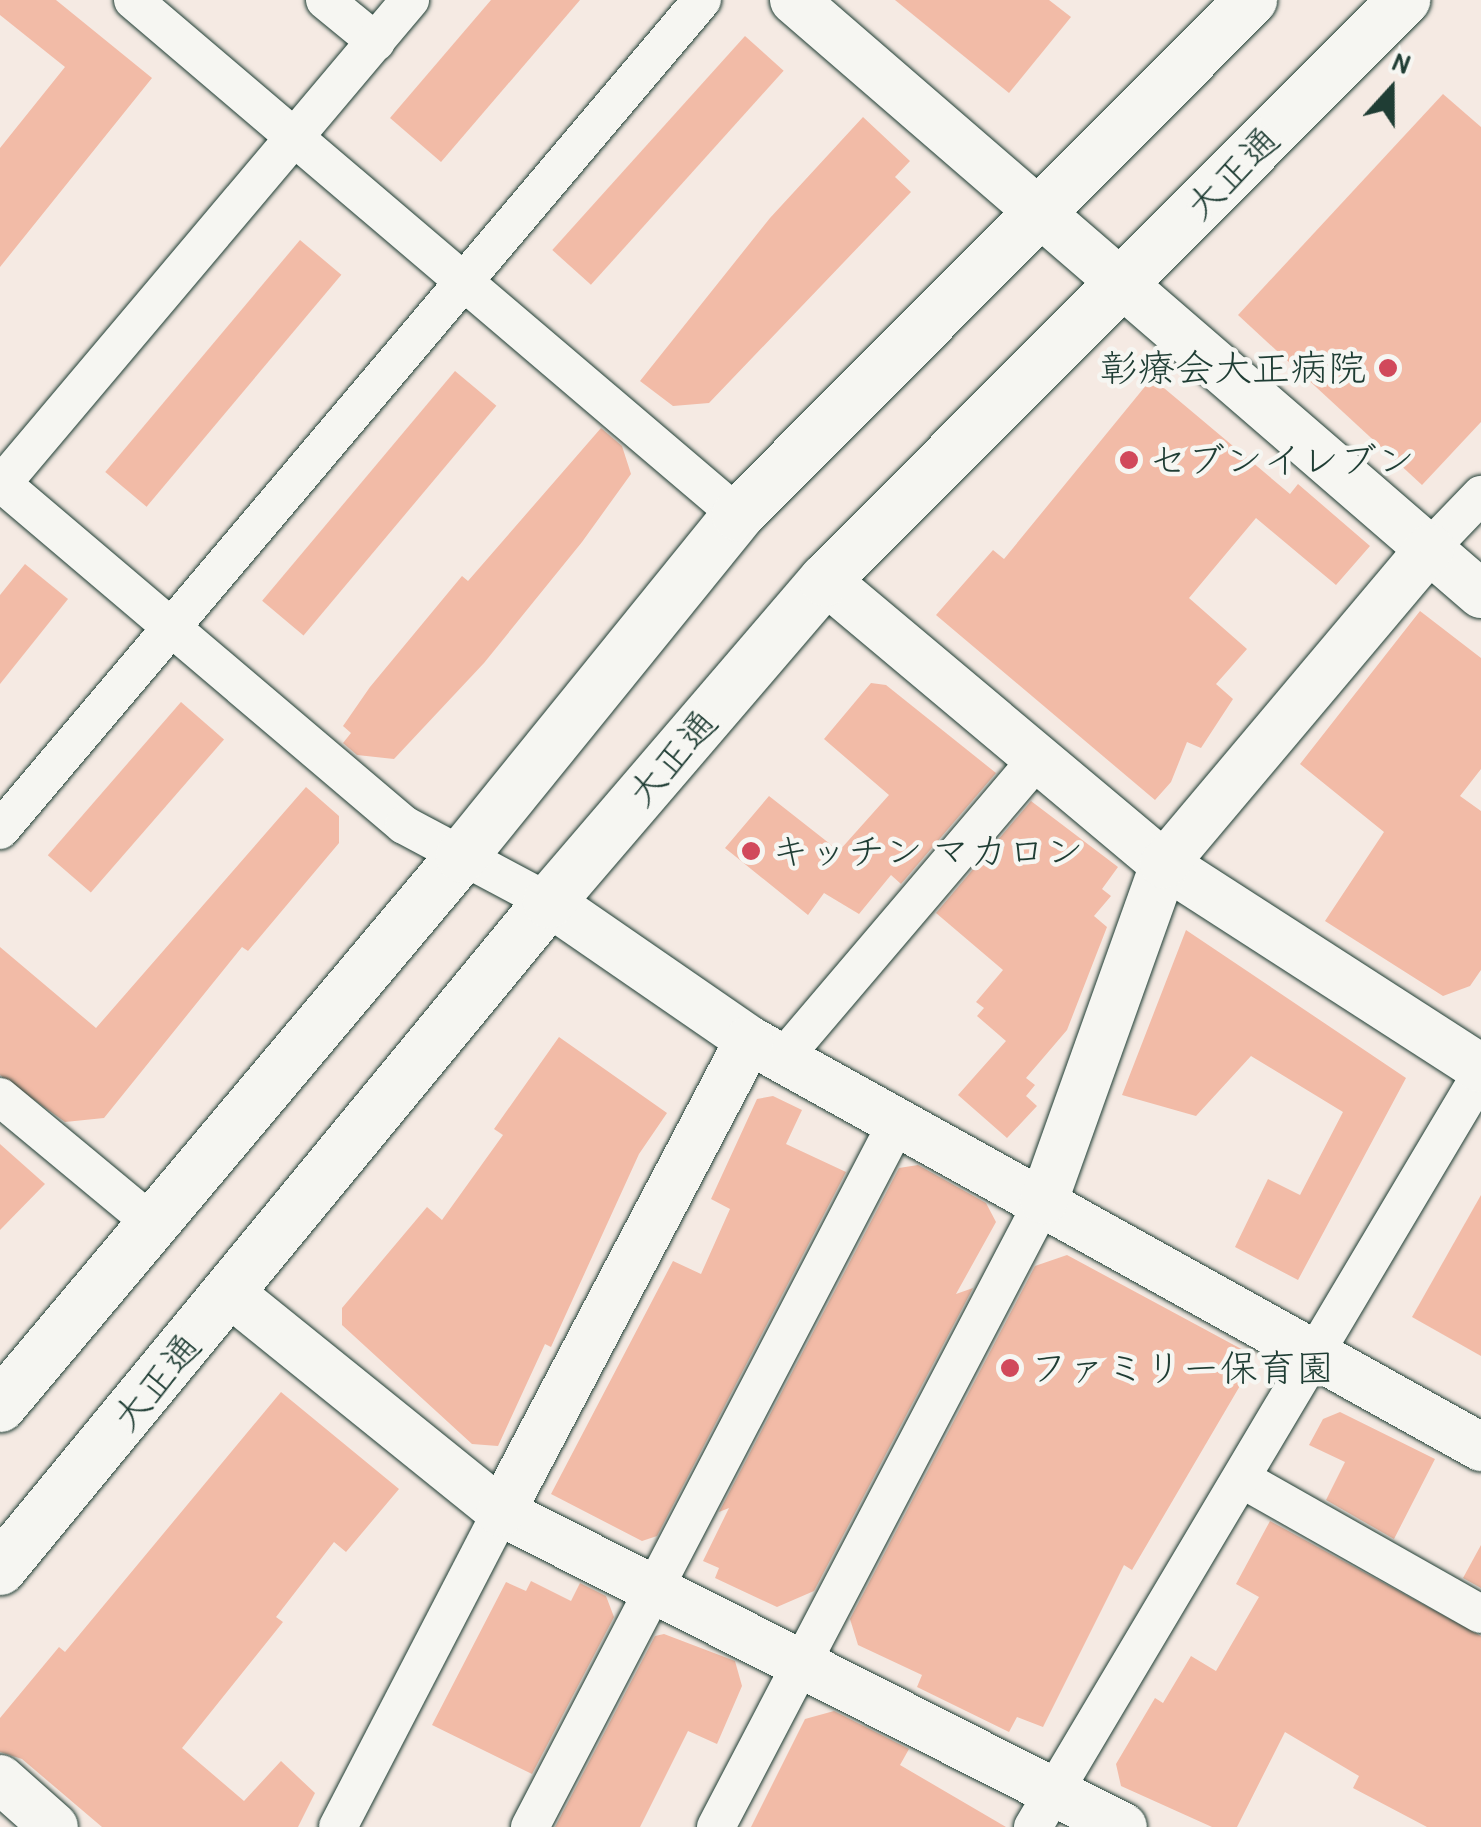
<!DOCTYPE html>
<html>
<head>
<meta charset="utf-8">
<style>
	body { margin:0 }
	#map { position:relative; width:1481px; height:1827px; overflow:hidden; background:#f5eae3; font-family:"Patrick Hand","Klee One",sans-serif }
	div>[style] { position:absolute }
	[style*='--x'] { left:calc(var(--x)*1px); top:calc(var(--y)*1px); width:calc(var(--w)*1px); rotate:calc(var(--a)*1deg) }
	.building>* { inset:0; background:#f2bba7; transform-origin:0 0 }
	.roads { filter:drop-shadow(0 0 2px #1f3d34) drop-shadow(0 0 2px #1f3d34) }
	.minor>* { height:38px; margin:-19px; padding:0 19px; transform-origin:19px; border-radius:19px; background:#f6f6f2 }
	.tertiary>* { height:48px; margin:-24px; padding:0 24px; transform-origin:24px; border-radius:24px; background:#f6f6f2 }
	.secondary>* { height:52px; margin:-26px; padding:0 26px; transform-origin:26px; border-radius:26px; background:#f6f6f2 }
	.dots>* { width:28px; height:28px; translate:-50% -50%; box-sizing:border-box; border:5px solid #f6f6f2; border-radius:50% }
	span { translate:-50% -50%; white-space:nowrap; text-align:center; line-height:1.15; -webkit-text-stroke:9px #f6f6f2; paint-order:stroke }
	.street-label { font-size:38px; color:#1f3d34 }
	.poi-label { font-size:38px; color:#1f3d34 }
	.right { translate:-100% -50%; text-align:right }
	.left { translate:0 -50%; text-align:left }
	.north { position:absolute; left:1341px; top:40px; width:100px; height:100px; -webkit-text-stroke:8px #f6f6f2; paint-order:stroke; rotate:21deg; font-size:28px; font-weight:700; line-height:40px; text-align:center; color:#1f3d34 }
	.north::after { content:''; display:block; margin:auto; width:35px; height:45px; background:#1f3d34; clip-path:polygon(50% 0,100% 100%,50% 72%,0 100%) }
</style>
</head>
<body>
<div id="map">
	<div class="building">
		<i style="clip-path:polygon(0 0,56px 0,152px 78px,0 267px,0 148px,65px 67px,0 15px)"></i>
		<i style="clip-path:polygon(491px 0,580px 0,441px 162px,390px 118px)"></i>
		<i style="clip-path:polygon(895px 0,1049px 0,1071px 17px,1009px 93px)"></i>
		<i style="left:745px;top:36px;width:52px;height:288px;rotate:42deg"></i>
		<i style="clip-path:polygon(1443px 94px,1481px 127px,1481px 422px,1422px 485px,1238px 315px)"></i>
		<i style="clip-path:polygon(863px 117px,910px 161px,895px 177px,911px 192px,709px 403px,673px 406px,640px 381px,770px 218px)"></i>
		<i style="left:300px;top:240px;width:54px;height:303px;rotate:40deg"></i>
		<i style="left:455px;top:371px;width:54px;height:300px;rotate:40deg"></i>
		<i style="clip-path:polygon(1152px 378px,1290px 494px,1298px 484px,1370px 546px,1336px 585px,1256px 518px,1189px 598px,1247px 649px,1216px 684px,1233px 699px,1201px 748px,1187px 742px,1171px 782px,1155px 800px,936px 615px,993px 550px,1004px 559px)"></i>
		<i style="clip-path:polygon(601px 428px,622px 446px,631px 474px,582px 542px,484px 663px,394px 759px,357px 755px,343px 743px,351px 733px,343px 726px,370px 687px,462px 576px,468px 581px)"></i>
		<i style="clip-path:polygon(25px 564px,68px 599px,0 684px,0 595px)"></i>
		<i style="clip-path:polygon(1420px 611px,1481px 658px,1481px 769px,1460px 796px,1481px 811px,1481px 970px,1470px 986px,1443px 996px,1325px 921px,1384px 832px,1300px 764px)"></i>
		<i style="clip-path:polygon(871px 683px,886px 685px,996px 773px,901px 884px,891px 875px,859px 914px,824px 893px,808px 915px,725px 848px,769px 796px,839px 851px,889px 795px,824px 739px)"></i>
		<i style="left:181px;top:702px;width:57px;height:203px;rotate:41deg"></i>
		<i style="clip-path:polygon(306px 787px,339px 816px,339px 843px,248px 951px,242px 947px,104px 1118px,65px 1122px,0 1075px,0 947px,96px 1028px)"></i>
		<i style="clip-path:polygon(1031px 801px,1118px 867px,1102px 889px,1111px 896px,1094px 916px,1107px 927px,1067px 1030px,1026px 1078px,1035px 1085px,1026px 1096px,1037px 1106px,1007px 1138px,958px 1095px,1006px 1041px,977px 1016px,984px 1008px,976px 1002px,1003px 970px,936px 913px)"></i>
		<i style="clip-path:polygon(1186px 930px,1406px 1078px,1298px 1280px,1235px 1247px,1268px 1179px,1300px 1195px,1343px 1112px,1251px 1056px,1196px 1116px,1122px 1095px)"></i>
		<i style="clip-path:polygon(559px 1037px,667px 1113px,639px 1154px,551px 1347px,545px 1344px,498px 1446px,472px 1444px,342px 1325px,342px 1308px,427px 1207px,442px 1220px,503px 1135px,494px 1129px)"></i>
		<i style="clip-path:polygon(773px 1096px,802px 1110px,786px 1144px,846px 1172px,657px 1536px,642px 1541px,551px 1494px,673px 1261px,701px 1274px,730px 1209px,711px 1199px,757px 1099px)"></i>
		<i style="clip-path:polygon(0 1144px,45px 1184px,0 1230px)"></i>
		<i style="clip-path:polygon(918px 1165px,986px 1203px,996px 1222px,956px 1294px,973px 1288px,814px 1591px,777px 1607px,715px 1578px,719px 1568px,703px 1561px,729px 1508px,719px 1512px,899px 1168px)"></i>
		<i style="clip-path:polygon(1481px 1195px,1481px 1356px,1412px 1317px)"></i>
		<i style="clip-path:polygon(1067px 1255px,1245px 1351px,1251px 1367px,1132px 1570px,1124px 1565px,1043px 1727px,1017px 1717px,1009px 1732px,917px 1687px,922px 1675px,858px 1645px,850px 1619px,1035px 1266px)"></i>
		<i style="clip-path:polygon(281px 1392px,399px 1489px,346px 1552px,334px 1542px,276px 1617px,283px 1622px,182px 1748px,244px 1801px,281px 1761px,315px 1793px,298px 1827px,102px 1827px,22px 1759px,0 1752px,0 1718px,59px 1647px,65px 1652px)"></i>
		<i style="clip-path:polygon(1340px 1412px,1435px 1459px,1394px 1539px,1326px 1500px,1345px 1462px,1309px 1445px,1323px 1419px)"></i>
		<i style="clip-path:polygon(1270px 1521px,1481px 1636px,1481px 1827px,1427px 1827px,1353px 1788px,1359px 1776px,1285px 1732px,1237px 1827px,1212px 1827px,1121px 1786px,1116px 1764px,1155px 1698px,1163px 1703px,1191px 1656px,1216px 1671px,1259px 1597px,1236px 1584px)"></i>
		<i style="clip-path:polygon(1481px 1545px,1481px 1588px,1463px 1578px)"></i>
		<i style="clip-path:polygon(531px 1581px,571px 1601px,580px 1583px,606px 1596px,614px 1617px,532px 1774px,432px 1725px,506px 1582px,526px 1591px)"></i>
		<i style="clip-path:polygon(664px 1634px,735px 1661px,742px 1686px,717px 1744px,688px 1731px,640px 1827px,555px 1827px,655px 1636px)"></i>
		<i style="clip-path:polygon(834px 1711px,909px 1749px,900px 1765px,1006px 1827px,751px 1827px,805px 1719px)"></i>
	</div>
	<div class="roads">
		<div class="minor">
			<i style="--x:133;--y:0;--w:795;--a:40.41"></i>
			<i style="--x:325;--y:0;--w:66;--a:39.5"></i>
			<i style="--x:0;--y:482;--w:530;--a:40.33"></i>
			<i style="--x:404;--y:825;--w:164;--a:28"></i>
			<i style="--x:0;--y:486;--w:636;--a:-49.85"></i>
			<i style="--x:1430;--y:548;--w:74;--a:-46.1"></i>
			<i style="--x:0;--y:830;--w:1087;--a:-49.78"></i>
			<i style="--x:783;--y:1058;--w:392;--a:-49.6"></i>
			<i style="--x:0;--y:1097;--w:197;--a:39.7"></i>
			<i style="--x:1242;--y:1479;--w:274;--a:29.5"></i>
			<i style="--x:338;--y:1827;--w:355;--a:-62.6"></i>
			<i style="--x:530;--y:1827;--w:796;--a:-62.47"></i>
			<i style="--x:716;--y:1827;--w:708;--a:-62.38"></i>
			<i style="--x:1033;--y:1827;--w:876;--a:-59.25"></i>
		</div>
		<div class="tertiary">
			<i style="--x:794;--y:0;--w:908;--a:40.85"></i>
			<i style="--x:825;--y:580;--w:442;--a:40"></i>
			<i style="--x:1164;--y:864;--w:377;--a:32.8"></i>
			<i style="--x:549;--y:902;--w:243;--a:34.6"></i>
			<i style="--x:749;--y:1040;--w:838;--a:29.07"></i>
			<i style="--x:1044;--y:1200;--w:357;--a:-70.3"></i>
			<i style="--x:1164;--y:864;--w:413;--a:-49.9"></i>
			<i style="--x:230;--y:1293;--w:348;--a:38.9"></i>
			<i style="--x:501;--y:1512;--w:697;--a:26.86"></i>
			<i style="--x:501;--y:1512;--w:533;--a:-62.28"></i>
			<i style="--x:0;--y:1779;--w:72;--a:41.6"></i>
		</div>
		<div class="secondary">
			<i style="--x:0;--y:1406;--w:718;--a:-49.97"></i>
			<i style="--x:462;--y:856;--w:439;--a:-51"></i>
			<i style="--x:738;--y:515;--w:727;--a:-45.11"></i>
			<i style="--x:0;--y:1569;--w:864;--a:-50.54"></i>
			<i style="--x:549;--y:902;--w:424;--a:-49.4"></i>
			<i style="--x:825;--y:580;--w:820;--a:-45.05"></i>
		</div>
	</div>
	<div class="dots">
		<i style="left:1388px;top:368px;background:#d1495b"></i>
		<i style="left:1129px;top:460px;background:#d1495b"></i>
		<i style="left:751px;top:851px;background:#d1495b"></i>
		<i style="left:1010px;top:1368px;background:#d1495b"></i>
	</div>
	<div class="street-label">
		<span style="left:1232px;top:173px;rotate:-45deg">大正通</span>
		<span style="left:672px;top:758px;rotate:-49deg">大正通</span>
		<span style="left:156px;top:1382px;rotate:-50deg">大正通</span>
	</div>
	<div class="poi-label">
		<span class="right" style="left:1366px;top:368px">彰療会大正病院</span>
		<span class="left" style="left:1149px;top:460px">セブンイレブン</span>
		<span class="left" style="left:771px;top:851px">キッチン マカロン</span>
		<span class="left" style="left:1030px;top:1368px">ファミリー保育園</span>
	</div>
	<div class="north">N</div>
</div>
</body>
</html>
